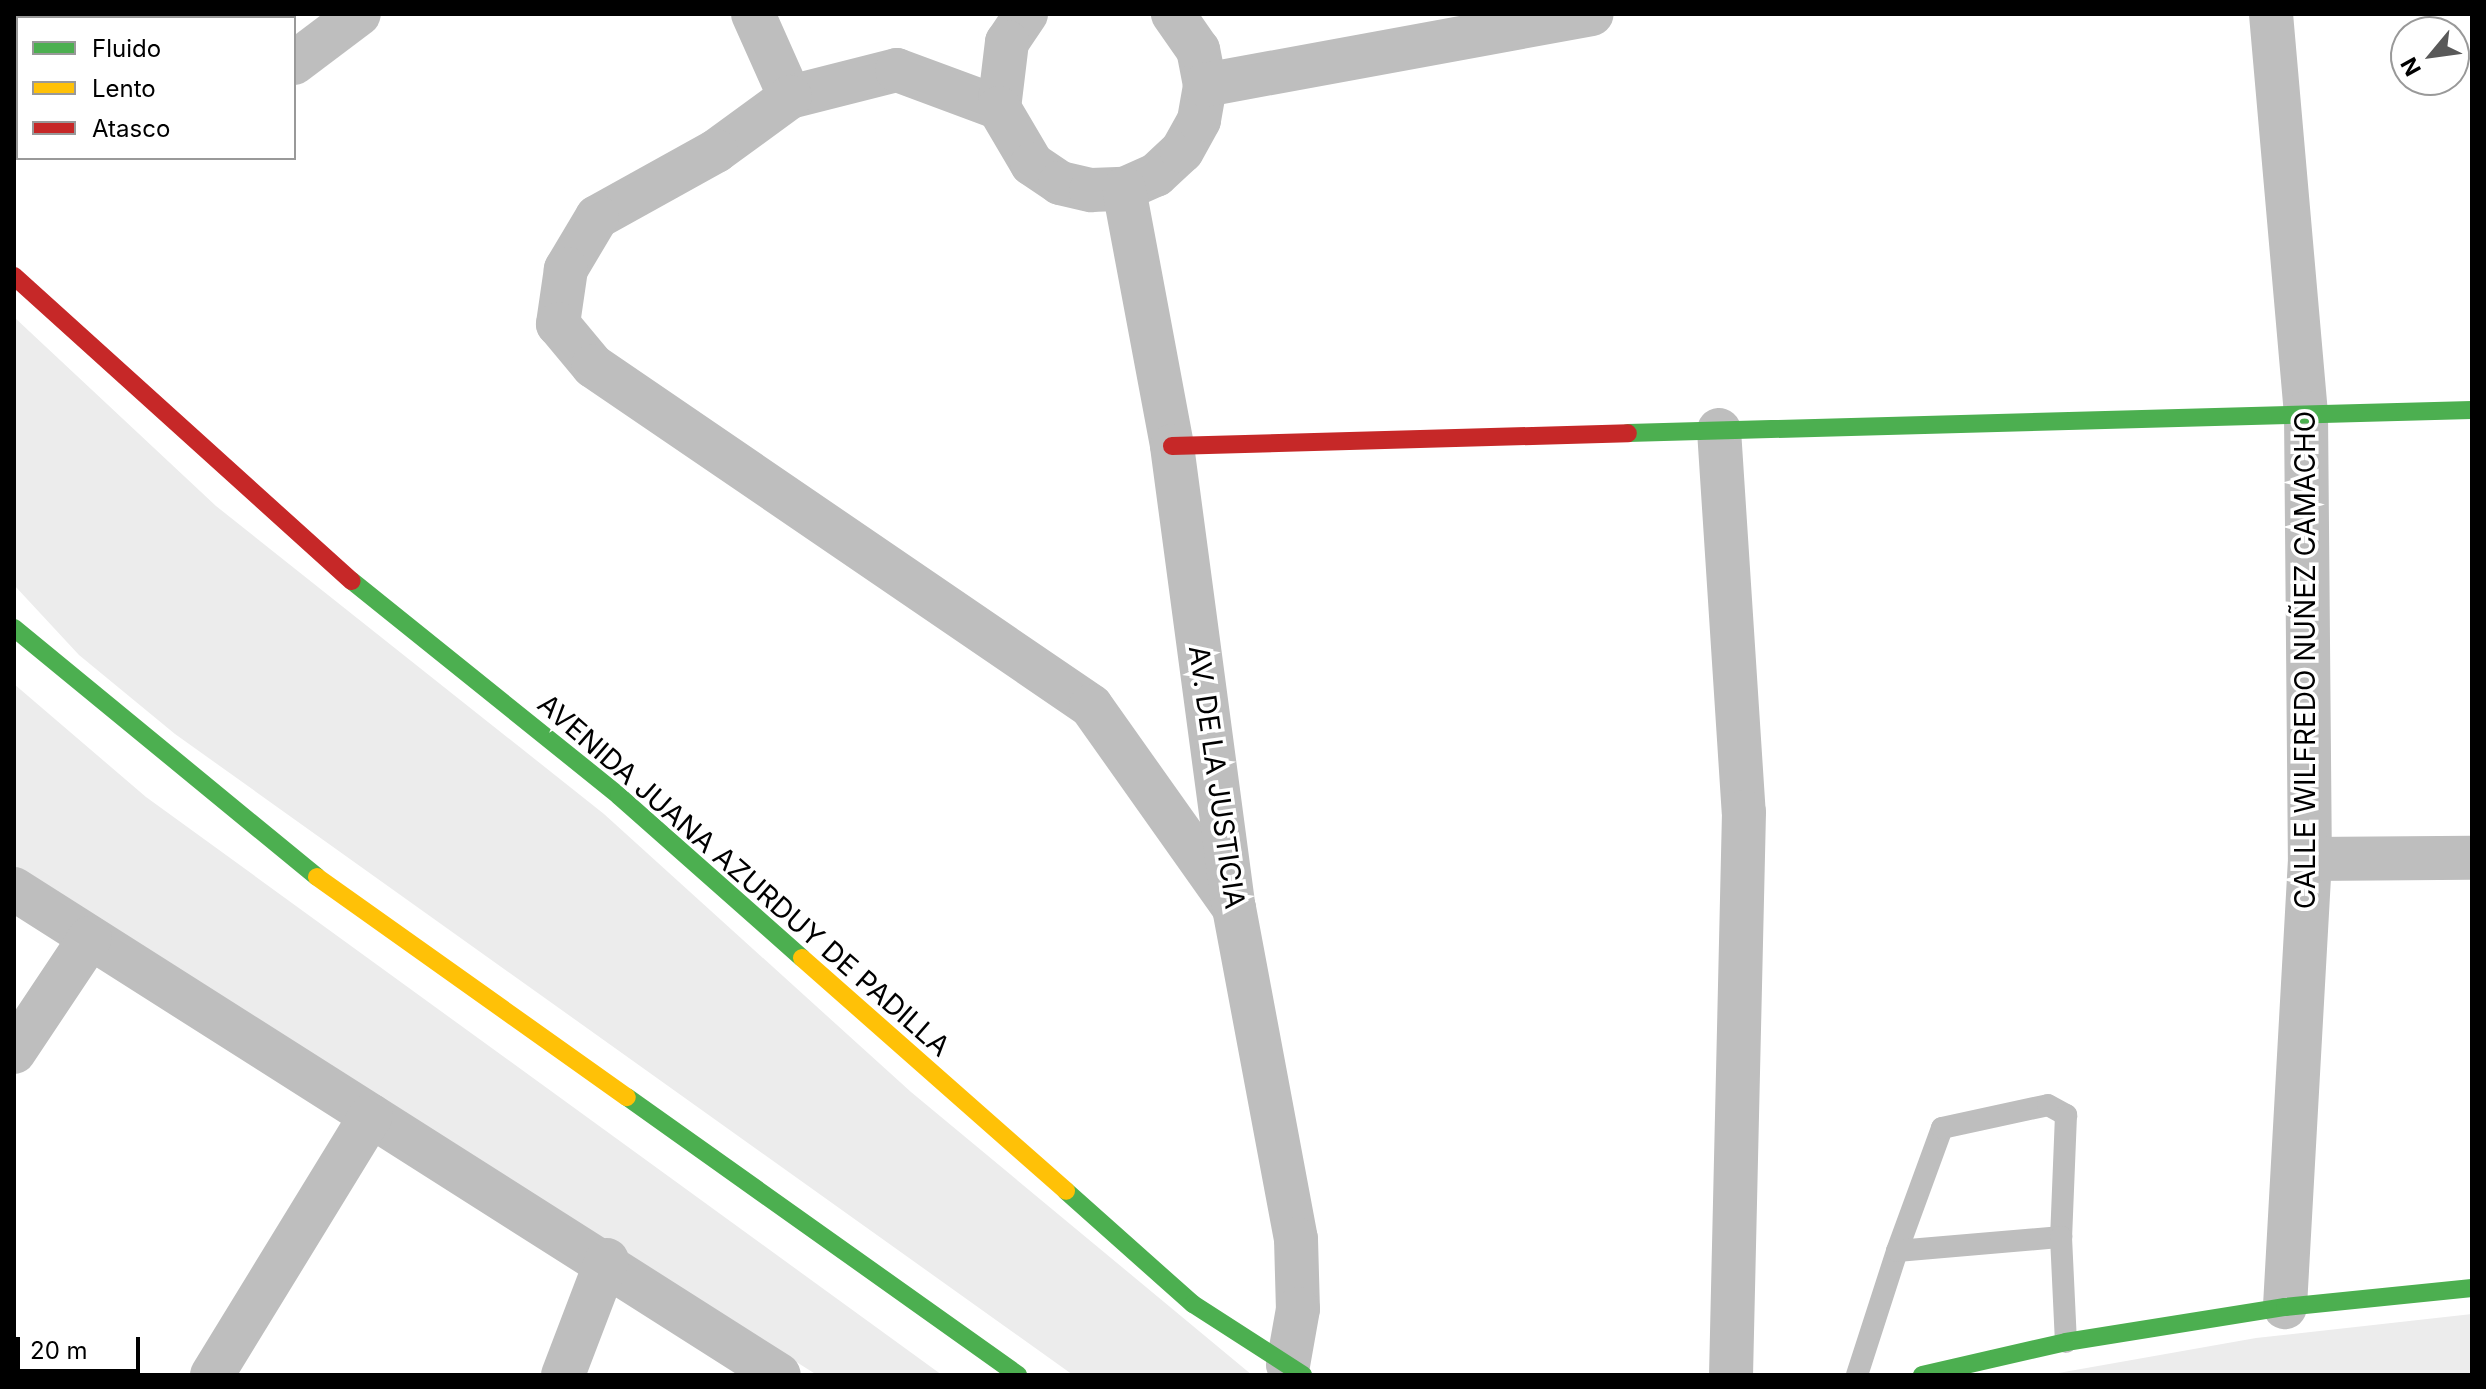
<!DOCTYPE html>
<html>
<head>
<meta charset="utf-8">
<style>
  body { margin:0 }
  #map { position:relative; width:2486px; height:1389px; overflow:hidden; background:#fff; font-family:Inter,sans-serif }
  div>[style] { position:absolute }
  [style*='--x'] { left:calc(var(--x)*1px); top:calc(var(--y)*1px); width:calc(var(--w)*1px); rotate:calc(var(--a)*1deg) }
  .green>* { inset:0; background:#ececec }
  .lane>* { height:22px; margin:-11px; padding:0 11px; transform-origin:11px; border-radius:11px; background:#bebebe }
  .street>* { height:44px; margin:-22px; padding:0 22px; transform-origin:22px; border-radius:22px; background:#bebebe }
  .fast>* { height:18px; margin:-9px; padding:0 9px; transform-origin:9px; border-radius:9px; background:#4caf50 }
  .slow>* { height:18px; margin:-9px; padding:0 9px; transform-origin:9px; border-radius:9px; background:#ffc107 }
  .jam>* { height:18px; margin:-9px; padding:0 9px; transform-origin:9px; border-radius:9px; background:#c62828 }
  span { translate:-50% -50%; white-space:nowrap; text-align:center; line-height:1.15; -webkit-text-stroke:7px #fff; paint-order:stroke }
  .street-label { font-size:28px; color:#000 }
  .frame { position:absolute; inset:0; border:16px solid #000; pointer-events:none }
  .legend { position:absolute; left:16px; top:16px; width:280px; height:144px; box-sizing:border-box; background:#fff; border:2px solid #999; margin:0; padding:10px 14px; list-style:none; font-size:24px; color:#000 }
  .legend li { display:flex; align-items:center; gap:16px; height:40px }
  .legend b { width:40px; border:2px solid #999 }
  .north { position:absolute; left:2390px; top:16px; width:80px; height:80px; box-sizing:border-box; background:#fff; border:2px solid #999; border-radius:50%; rotate:241deg; font-size:22px; font-weight:700; line-height:32px; text-align:center; color:#000 }
  .north::after { content:''; display:block; margin:auto; width:28px; height:36px; background:#595959; clip-path:polygon(50% 0,100% 100%,50% 72%,0 100%) }
  .scale { position:absolute; left:16px; top:1337px; width:124px; height:36px; box-sizing:border-box; border:4px solid #000; border-top:0; padding-left:10px; font-size:24px; line-height:28px; white-space:nowrap; color:#000; -webkit-text-stroke:6px #fff; paint-order:stroke }
</style>
</head>
<body>
<div id="map">
  <div class="green">
    <div style="clip-path:polygon(14px 317px,216px 506px,604px 814px,911px 1092px,1252px 1375px,1073px 1375px,175px 734px,79px 655px,14px 585px)"></div>
    <div style="clip-path:polygon(14px 684px,146px 797px,942px 1375px,817px 1375px,14px 868px)"></div>
    <div style="clip-path:polygon(2472px 1314px,2472px 1375px,2047px 1375px,2256px 1338px)"></div>
  </div>
  <div class="lane">
    <div style="--x:1897;--y:1251;--w:131;--a:-69.9"></div>
    <div style="--x:1942;--y:1128;--w:108;--a:-12.2"></div>
    <div style="--x:2048;--y:1105;--w:21;--a:29"></div>
    <div style="--x:2066;--y:1115;--w:122;--a:92.3"></div>
    <div style="--x:1857;--y:1375;--w:130;--a:-72.1"></div>
    <div style="--x:1897;--y:1251;--w:165;--a:-4.9"></div>
    <div style="--x:2061;--y:1237;--w:105;--a:87.3"></div>
  </div>
  <div class="street">
    <div style="--x:90;--y:14;--w:4;--a:63"></div>
    <div style="--x:753;--y:14;--w:91;--a:66"></div>
    <div style="--x:790;--y:97;--w:110;--a:-14.2"></div>
    <div style="--x:897;--y:70;--w:109;--a:20.4"></div>
    <div style="--x:1026;--y:14;--w:34;--a:124"></div>
    <div style="--x:1007;--y:42;--w:66;--a:96.9"></div>
    <div style="--x:999;--y:108;--w:65;--a:59.5"></div>
    <div style="--x:1032;--y:164;--w:34;--a:34"></div>
    <div style="--x:1060;--y:183;--w:32;--a:13"></div>
    <div style="--x:1091;--y:190;--w:33;--a:-2"></div>
    <div style="--x:1124;--y:189;--w:35;--a:-24"></div>
    <div style="--x:1156;--y:175;--w:35;--a:-43"></div>
    <div style="--x:1182;--y:151;--w:35;--a:-61"></div>
    <div style="--x:1199;--y:120;--w:36;--a:-80"></div>
    <div style="--x:1205;--y:85;--w:36;--a:-101"></div>
    <div style="--x:1198;--y:50;--w:44;--a:-124.8"></div>
    <div style="--x:2271;--y:14;--w:401;--a:85"></div>
    <div style="--x:2306;--y:413;--w:446;--a:89.5"></div>
    <div style="--x:2310;--y:859;--w:449;--a:93.2"></div>
    <div style="--x:294;--y:63;--w:81;--a:-37"></div>
    <div style="--x:1205;--y:85;--w:393;--a:-10.4"></div>
    <div style="--x:790;--y:97;--w:92;--a:143.9"></div>
    <div style="--x:716;--y:151;--w:136;--a:151"></div>
    <div style="--x:597;--y:217;--w:61;--a:120.8"></div>
    <div style="--x:566;--y:269;--w:56;--a:98.3"></div>
    <div style="--x:558;--y:324;--w:55;--a:50.2"></div>
    <div style="--x:593;--y:366;--w:603;--a:34.32"></div>
    <div style="--x:1091;--y:706;--w:247;--a:54.7"></div>
    <div style="--x:1124;--y:189;--w:261;--a:79.4"></div>
    <div style="--x:1172;--y:446;--w:466;--a:82.4"></div>
    <div style="--x:1234;--y:908;--w:337;--a:79.4"></div>
    <div style="--x:1296;--y:1239;--w:70;--a:88.4"></div>
    <div style="--x:1298;--y:1309;--w:57;--a:100.1"></div>
    <div style="--x:1719;--y:430;--w:383;--a:86.3"></div>
    <div style="--x:1744;--y:812;--w:563;--a:91.32"></div>
    <div style="--x:2310;--y:859;--w:162;--a:-0.4"></div>
    <div style="--x:14;--y:889;--w:906;--a:32.43"></div>
    <div style="--x:14;--y:1052;--w:137;--a:-56.3"></div>
    <div style="--x:212;--y:1375;--w:304;--a:-58.5"></div>
    <div style="--x:563;--y:1375;--w:123;--a:-69.1"></div>
  </div>
  <div class="fast">
    <div style="--x:1628;--y:433;--w:844;--a:-1.56"></div>
    <div style="--x:352;--y:581;--w:343;--a:38.8"></div>
    <div style="--x:619;--y:796;--w:244;--a:41.5"></div>
    <div style="--x:14;--y:628;--w:392;--a:39.4"></div>
    <div style="--x:627;--y:1097;--w:480;--a:35.4"></div>
    <div style="--x:1066;--y:1191;--w:170;--a:41.7"></div>
    <div style="--x:1193;--y:1304;--w:131;--a:32.8"></div>
    <div style="--x:1922;--y:1375;--w:148;--a:-12.9"></div>
    <div style="--x:2066;--y:1342;--w:222;--a:-9.1"></div>
    <div style="--x:2285;--y:1307;--w:188;--a:-5.8"></div>
  </div>
  <div class="slow">
    <div style="--x:317;--y:877;--w:380;--a:35.4"></div>
    <div style="--x:802;--y:958;--w:352;--a:41.4"></div>
  </div>
  <div class="jam">
    <div style="--x:14;--y:276;--w:455;--a:42.1"></div>
    <div style="--x:1172;--y:446;--w:456;--a:-1.6"></div>
  </div>
  <div class="street-label">
    <span style="left:2305px;top:660px;rotate:-90deg">CALLE WILFREDO NUÑEZ CAMACHO</span>
    <span style="left:1217px;top:777px;rotate:82deg">AV. DE LA JUSTICIA</span>
    <span style="left:744px;top:875px;rotate:41deg">AVENIDA JUANA AZURDUY DE PADILLA</span>
  </div>
  <div class="frame"></div>
  <ul class="legend">
  <li><b style="height:10px;background:#4caf50"></b>Fluido</li>
  <li><b style="height:10px;background:#ffc107"></b>Lento</li>
  <li><b style="height:10px;background:#c62828"></b>Atasco</li>
  </ul>
  <div class="north">N</div>
  <div class="scale">20 m</div>
</div>
</body>
</html>
